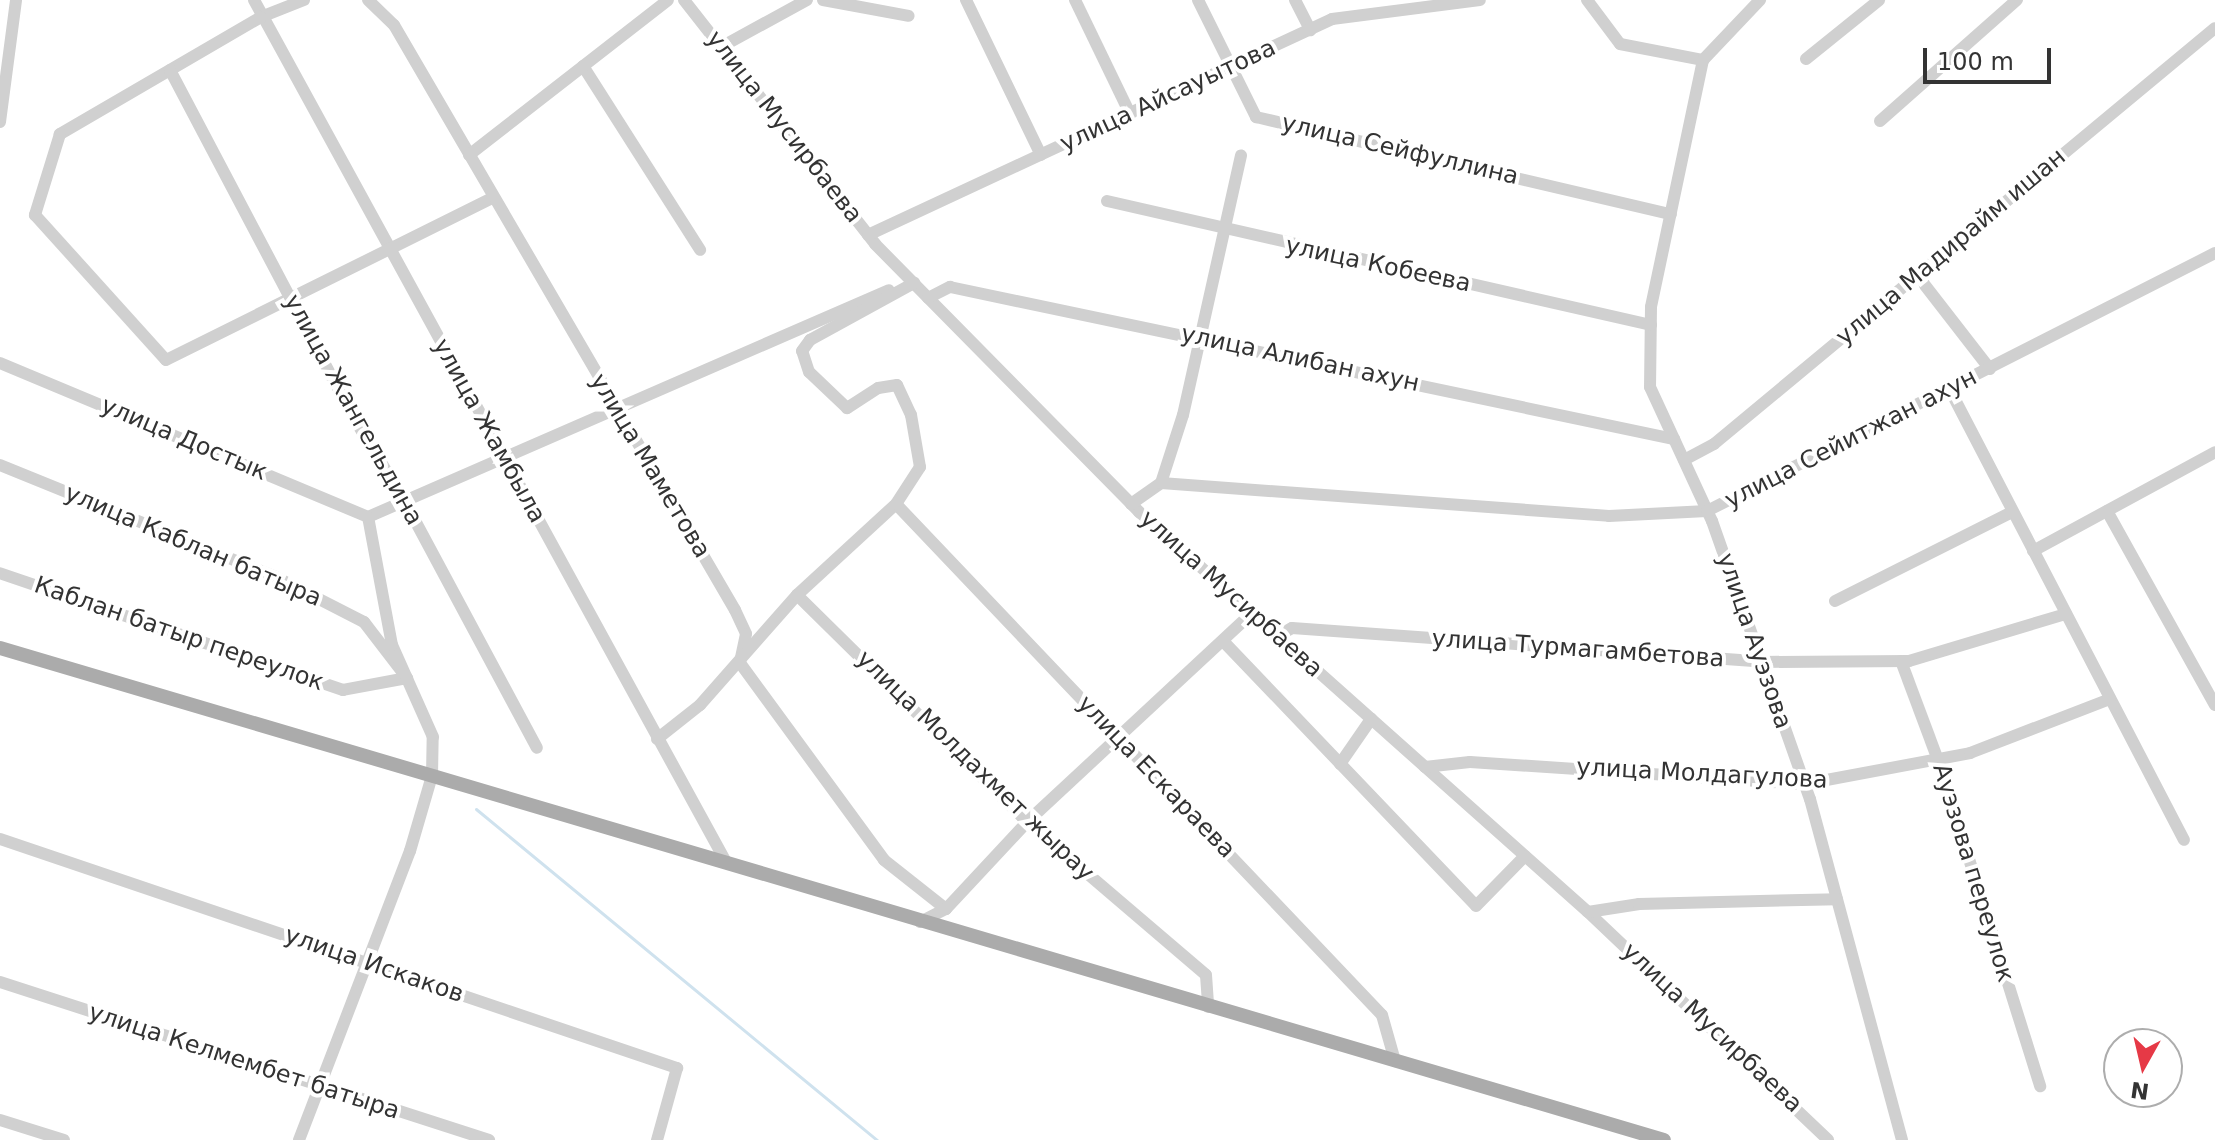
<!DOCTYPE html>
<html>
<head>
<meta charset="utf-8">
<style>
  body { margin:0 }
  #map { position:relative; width:2215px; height:1140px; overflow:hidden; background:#fff; font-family:"DejaVu Sans",sans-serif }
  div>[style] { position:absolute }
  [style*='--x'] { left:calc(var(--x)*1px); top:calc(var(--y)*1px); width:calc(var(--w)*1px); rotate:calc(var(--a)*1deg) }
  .stream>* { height:3px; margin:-1.5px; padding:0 1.5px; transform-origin:1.5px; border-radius:1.5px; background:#cfe2ee }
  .minor>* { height:12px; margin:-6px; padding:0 6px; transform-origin:6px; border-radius:6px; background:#d0d0d0 }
  .major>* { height:14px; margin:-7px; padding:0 7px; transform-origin:7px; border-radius:7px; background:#ababab }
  span { translate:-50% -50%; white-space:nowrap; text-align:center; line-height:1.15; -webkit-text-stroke:8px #fff; paint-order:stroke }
  .street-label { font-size:24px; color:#333 }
  .north { position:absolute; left:2103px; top:1028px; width:80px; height:80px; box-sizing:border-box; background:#fff; border:2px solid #adadad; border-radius:50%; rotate:188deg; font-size:22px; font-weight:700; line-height:32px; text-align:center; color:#333 }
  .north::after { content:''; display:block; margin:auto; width:28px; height:36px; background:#e63946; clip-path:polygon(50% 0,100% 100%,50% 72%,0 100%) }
  .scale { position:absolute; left:1923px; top:48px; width:128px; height:36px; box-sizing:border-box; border:4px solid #333; border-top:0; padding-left:10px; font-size:24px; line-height:28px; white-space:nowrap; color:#333; -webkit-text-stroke:6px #fff; paint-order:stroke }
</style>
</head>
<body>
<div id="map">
  <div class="stream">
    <div style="--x:476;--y:809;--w:520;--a:39.54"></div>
  </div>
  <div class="minor">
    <div style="--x:254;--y:0;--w:983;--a:61.3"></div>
    <div style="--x:304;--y:0;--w:46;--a:158.4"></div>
    <div style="--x:261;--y:17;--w:233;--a:149.8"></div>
    <div style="--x:60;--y:134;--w:85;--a:107.2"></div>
    <div style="--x:35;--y:215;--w:195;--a:47.9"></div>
    <div style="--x:166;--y:360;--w:365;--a:-26.4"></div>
    <div style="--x:368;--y:0;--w:36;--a:44"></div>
    <div style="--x:394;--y:25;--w:677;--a:59.76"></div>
    <div style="--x:735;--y:610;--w:26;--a:65"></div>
    <div style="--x:746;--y:634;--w:30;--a:102"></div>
    <div style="--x:740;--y:663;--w:244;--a:53.8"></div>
    <div style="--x:884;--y:860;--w:79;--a:38.3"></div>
    <div style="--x:684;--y:0;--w:310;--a:51.9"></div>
    <div style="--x:875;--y:244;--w:376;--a:45.4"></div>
    <div style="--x:1139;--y:512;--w:601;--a:41.7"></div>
    <div style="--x:1588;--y:912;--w:331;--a:43.5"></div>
    <div style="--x:823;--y:0;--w:87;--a:10.5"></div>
    <div style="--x:966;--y:0;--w:172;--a:64.2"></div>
    <div style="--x:1075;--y:0;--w:127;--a:64.2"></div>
    <div style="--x:1198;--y:0;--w:131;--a:63.6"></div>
    <div style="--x:1256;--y:117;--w:426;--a:13.2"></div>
    <div style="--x:1295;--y:0;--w:34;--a:63"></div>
    <div style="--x:1587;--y:0;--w:55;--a:53.1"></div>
    <div style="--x:1620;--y:44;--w:85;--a:10.9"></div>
    <div style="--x:721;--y:47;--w:98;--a:-28.7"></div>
    <div style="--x:1806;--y:59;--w:94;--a:-38.9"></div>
    <div style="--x:1703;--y:60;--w:252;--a:101.9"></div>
    <div style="--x:1651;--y:307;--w:80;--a:90.7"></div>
    <div style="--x:1650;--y:387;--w:148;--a:65.2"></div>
    <div style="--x:1712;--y:521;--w:295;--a:70.6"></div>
    <div style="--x:1810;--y:799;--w:353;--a:74.9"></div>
    <div style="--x:1703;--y:60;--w:83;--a:-46.5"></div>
    <div style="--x:583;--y:66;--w:218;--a:57.5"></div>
    <div style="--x:170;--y:70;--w:384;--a:62.2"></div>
    <div style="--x:349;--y:410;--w:105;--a:58.6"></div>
    <div style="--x:404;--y:500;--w:281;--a:61.8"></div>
    <div style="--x:1880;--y:121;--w:183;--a:-41.5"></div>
    <div style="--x:0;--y:122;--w:123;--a:-82.5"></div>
    <div style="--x:469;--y:155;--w:252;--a:-37.9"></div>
    <div style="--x:1107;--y:201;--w:558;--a:12.84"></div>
    <div style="--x:868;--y:235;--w:512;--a:-24.96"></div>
    <div style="--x:1332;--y:19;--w:149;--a:-7.3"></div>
    <div style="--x:1917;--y:275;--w:119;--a:52.2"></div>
    <div style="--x:928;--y:298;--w:25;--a:-27"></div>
    <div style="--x:950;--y:287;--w:740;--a:11.86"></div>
    <div style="--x:0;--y:363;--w:399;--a:22.7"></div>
    <div style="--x:1950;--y:390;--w:507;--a:62.53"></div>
    <div style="--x:1684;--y:460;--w:34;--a:-28"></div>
    <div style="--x:1714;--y:444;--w:651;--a:-39.7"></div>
    <div style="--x:0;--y:465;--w:298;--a:22.1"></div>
    <div style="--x:276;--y:577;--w:99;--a:27.1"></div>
    <div style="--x:364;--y:622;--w:71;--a:52.5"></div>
    <div style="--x:407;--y:678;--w:65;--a:169.4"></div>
    <div style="--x:343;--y:690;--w:362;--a:-161.2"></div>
    <div style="--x:1161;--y:483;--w:71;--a:-72.1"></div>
    <div style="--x:1183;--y:415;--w:266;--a:-77.4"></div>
    <div style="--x:896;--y:504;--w:705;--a:46.44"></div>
    <div style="--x:1382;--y:1015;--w:48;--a:74.2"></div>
    <div style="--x:1131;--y:504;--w:37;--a:-35"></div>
    <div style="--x:1161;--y:483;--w:449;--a:4.2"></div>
    <div style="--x:1609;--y:516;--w:98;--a:-2.9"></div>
    <div style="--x:1707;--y:511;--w:570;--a:-26.92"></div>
    <div style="--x:2107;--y:511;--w:222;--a:60.9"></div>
    <div style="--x:368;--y:517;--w:568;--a:-23.54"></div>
    <div style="--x:2033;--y:551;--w:207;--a:-28.5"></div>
    <div style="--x:797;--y:595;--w:323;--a:44.6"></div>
    <div style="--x:1027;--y:822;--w:235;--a:40.5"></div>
    <div style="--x:1206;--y:975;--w:32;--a:86"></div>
    <div style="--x:1835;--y:601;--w:198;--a:-26.7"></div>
    <div style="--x:1278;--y:636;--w:16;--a:-30"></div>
    <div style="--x:1292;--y:628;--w:470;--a:4.1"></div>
    <div style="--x:1761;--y:662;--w:148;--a:-0.4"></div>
    <div style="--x:1909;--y:661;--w:164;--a:-16.7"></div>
    <div style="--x:1223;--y:641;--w:366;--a:46.3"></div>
    <div style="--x:1476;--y:906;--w:70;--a:-45.6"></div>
    <div style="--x:1901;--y:661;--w:106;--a:69.5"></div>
    <div style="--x:1938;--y:760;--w:342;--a:72.6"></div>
    <div style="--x:657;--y:739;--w:55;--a:-38.3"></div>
    <div style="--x:700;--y:705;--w:147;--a:-48.6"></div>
    <div style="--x:797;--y:595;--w:134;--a:-42.6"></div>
    <div style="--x:896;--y:504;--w:44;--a:-57"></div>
    <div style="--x:920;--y:467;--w:53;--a:-99.8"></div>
    <div style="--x:911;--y:415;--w:33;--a:-115"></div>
    <div style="--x:897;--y:385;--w:19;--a:171"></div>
    <div style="--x:878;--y:388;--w:37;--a:147"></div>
    <div style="--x:847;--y:408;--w:52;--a:-136.5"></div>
    <div style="--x:809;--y:372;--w:22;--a:-108"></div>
    <div style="--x:802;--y:351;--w:14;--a:-54"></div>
    <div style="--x:810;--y:340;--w:119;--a:-28.7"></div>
    <div style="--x:1340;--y:764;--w:55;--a:-55.4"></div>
    <div style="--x:1425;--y:767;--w:45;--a:-6.3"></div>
    <div style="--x:1470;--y:762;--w:336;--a:3.8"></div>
    <div style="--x:1805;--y:784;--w:168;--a:-10.6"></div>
    <div style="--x:1970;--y:753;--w:150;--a:-21.1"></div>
    <div style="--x:0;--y:839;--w:715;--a:18.69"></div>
    <div style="--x:677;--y:1068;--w:75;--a:105.5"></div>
    <div style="--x:1588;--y:912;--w:52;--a:-8.9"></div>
    <div style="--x:1639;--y:904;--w:198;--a:-1.4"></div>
    <div style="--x:920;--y:922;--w:29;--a:-27"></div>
    <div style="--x:946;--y:909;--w:119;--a:-47"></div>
    <div style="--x:1027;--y:822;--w:307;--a:-42.9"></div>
    <div style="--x:0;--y:982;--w:514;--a:17.91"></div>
    <div style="--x:0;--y:1120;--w:67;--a:17.4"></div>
    <div style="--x:299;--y:1140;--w:310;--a:-69"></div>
    <div style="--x:410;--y:851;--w:78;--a:-73.7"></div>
    <div style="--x:432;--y:776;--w:39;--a:-89"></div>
    <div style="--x:433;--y:737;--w:101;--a:-114"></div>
    <div style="--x:392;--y:645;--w:130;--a:-100.6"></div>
  </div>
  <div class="major">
    <div style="--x:0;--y:648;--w:1735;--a:16.47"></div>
  </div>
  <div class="street-label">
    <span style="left:1168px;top:96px;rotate:-25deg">улица Айсауытова</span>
    <span style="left:784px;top:127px;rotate:52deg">улица Мусирбаева</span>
    <span style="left:1400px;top:150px;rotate:13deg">улица Сейфуллина</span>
    <span style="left:1951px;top:247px;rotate:-40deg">улица Мадирайм ишан</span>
    <span style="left:1378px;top:265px;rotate:12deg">улица Кобеева</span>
    <span style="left:1300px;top:359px;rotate:12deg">улица Алибан ахун</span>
    <span style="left:353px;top:410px;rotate:61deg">улица Жангельдина</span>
    <span style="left:489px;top:431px;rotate:61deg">улица Жамбыла</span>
    <span style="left:184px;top:439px;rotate:23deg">улица Достык</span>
    <span style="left:1851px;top:439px;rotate:-27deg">улица Сейитжан ахун</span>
    <span style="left:650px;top:466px;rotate:59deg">улица Маметова</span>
    <span style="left:193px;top:546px;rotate:23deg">улица Каблан батыра</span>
    <span style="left:1231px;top:594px;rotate:42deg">улица Мусирбаева</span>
    <span style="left:179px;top:634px;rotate:19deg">Каблан батыр переулок</span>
    <span style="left:1754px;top:641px;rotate:71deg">улица Ауэзова</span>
    <span style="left:1578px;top:649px;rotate:4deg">улица Турмагамбетова</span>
    <span style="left:975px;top:766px;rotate:44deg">улица Молдахмет жырау</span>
    <span style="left:1702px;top:774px;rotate:3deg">улица Молдагулова</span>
    <span style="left:1156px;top:777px;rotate:46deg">улица Ескараева</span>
    <span style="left:1973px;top:873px;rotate:73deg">Ауэзова переулок</span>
    <span style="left:374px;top:965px;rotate:19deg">улица Искаков</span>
    <span style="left:1712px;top:1028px;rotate:43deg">улица Мусирбаева</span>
    <span style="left:244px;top:1062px;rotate:18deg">улица Келмембет батыра</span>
  </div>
  <div class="north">N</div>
  <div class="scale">100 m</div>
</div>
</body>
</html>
